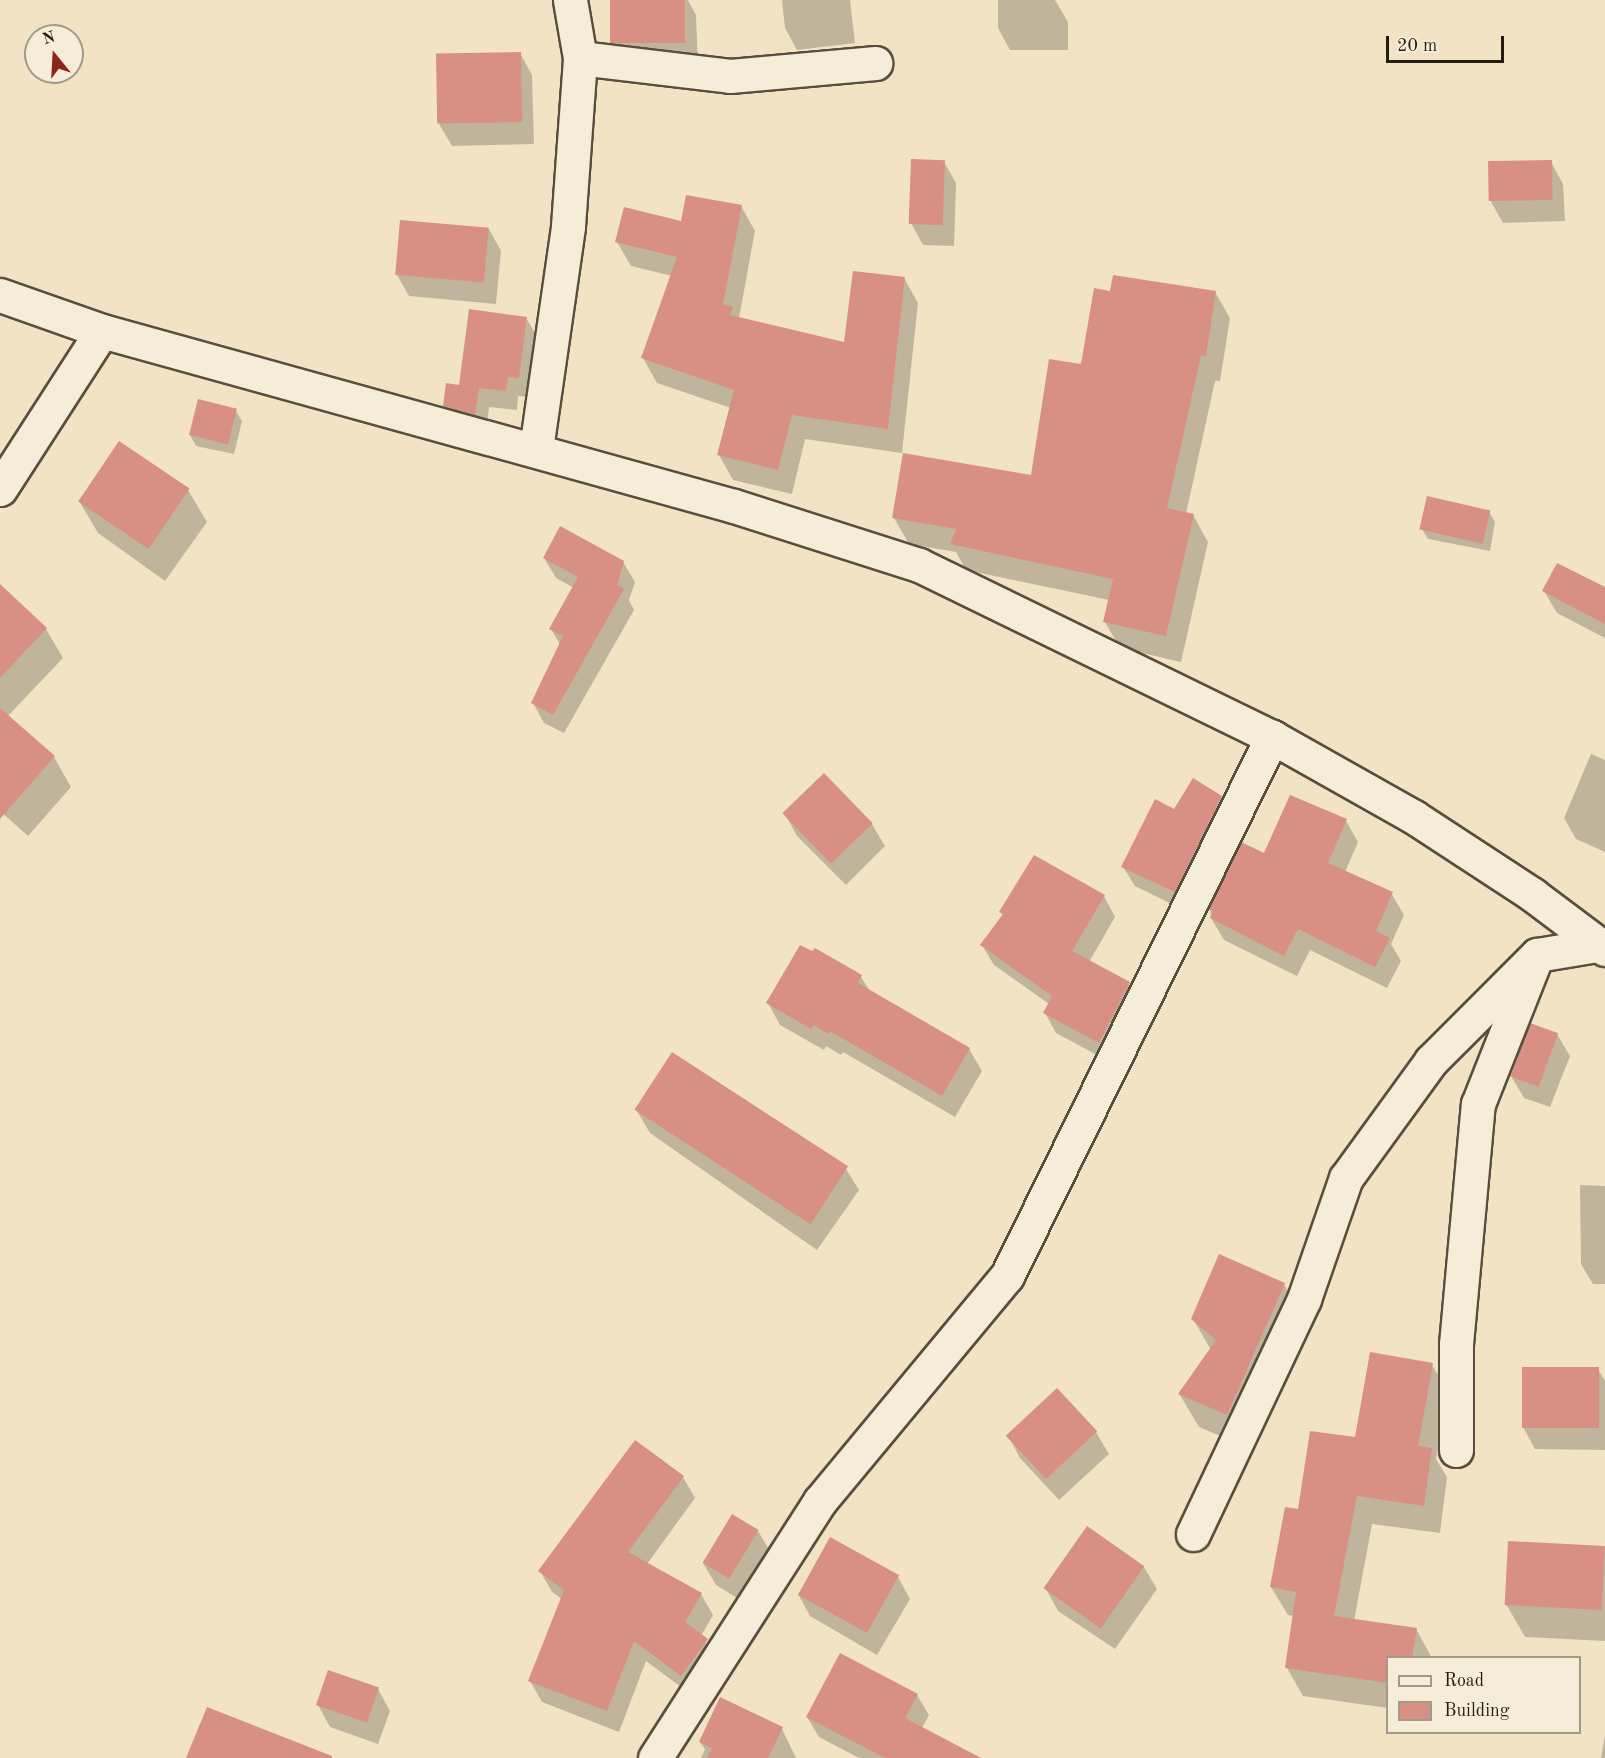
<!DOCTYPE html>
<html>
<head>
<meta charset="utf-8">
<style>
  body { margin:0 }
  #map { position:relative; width:1605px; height:1758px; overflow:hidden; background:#f1e3c4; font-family:"Old Standard TT",serif }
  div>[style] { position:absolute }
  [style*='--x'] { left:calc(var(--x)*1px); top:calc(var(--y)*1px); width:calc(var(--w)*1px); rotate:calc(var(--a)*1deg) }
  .shadow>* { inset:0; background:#0003 }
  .building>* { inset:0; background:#d88f84; transform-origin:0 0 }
  .roads { filter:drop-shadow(2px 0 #574e3e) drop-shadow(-2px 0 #574e3e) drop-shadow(0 2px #574e3e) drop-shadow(0 -2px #574e3e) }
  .minor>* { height:33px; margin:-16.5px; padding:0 16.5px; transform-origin:16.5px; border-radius:16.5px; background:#f6edd9 }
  span { translate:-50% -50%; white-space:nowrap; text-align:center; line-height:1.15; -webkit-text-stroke:4.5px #f6edd9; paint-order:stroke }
  .legend { position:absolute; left:1386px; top:1656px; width:195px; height:78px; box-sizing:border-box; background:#f6edd9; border:2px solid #a29989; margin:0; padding:8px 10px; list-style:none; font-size:18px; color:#241c12 }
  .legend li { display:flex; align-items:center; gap:12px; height:30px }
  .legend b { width:30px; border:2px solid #a29989 }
  .north { position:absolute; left:24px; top:24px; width:60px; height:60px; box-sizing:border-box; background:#f6edd9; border:2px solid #a29989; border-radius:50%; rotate:342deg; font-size:16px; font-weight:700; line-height:24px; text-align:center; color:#241c12 }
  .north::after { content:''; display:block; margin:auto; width:21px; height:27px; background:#8f2418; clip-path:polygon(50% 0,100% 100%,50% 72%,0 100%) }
  .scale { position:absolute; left:1386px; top:36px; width:118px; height:27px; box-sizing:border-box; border:3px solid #241c12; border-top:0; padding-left:8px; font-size:18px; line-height:21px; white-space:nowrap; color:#241c12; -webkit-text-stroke:4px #f6edd9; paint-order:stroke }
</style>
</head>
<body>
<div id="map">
  <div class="shadow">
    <div style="clip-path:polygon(612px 0,688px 0,696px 15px,698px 65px,626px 64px,613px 42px)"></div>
    <div style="clip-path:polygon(782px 0,850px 0,855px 43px,797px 50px,785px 28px)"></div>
    <div style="clip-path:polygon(998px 0,1055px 0,1068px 22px,1068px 50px,1010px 50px,998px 28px)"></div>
    <div style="clip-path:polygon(520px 53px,532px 75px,534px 144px,452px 146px,439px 124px)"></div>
    <div style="clip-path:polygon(944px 162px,956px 183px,954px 246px,923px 245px,911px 223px)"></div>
    <div style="clip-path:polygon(1551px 162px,1563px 184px,1565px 221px,1503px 223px,1491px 202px)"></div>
    <div style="clip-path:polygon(741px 206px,755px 231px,739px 318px,845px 344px,904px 278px,918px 303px,902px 453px,805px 439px,792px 494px,733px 480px,719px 455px,731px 408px,657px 383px,643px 358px,672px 276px,631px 266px,617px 242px)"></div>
    <div style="clip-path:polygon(489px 229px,501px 251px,496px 304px,409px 296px,397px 275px)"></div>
    <div style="clip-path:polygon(1215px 292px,1230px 318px,1220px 381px,1215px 381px,1186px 514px,1193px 515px,1208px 542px,1181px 662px,1120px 648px,1105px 622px,1109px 600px,966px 570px,956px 552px,909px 544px,894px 518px,1032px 477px,1111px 293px)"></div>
    <div style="clip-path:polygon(526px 318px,538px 338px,530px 397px,518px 396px,517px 410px,489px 407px,486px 433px,456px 425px,445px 406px)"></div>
    <div style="clip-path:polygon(236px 411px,242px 421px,234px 454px,196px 446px,190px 435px)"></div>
    <div style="clip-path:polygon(188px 490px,207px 522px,165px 581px,98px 533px,79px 501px)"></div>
    <div style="clip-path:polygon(1489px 512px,1495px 522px,1490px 551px,1428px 539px,1422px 529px)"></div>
    <div style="clip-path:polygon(544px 558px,623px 562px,635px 582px,629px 600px,634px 610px,564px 733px,544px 723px,533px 703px,561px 646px,551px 629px,574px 588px,556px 578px)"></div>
    <div style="clip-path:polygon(0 586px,46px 629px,63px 658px,7px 717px,54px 757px,71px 787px,28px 836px,0 811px)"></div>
    <div style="clip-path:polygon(1605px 589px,1605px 638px,1557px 613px,1544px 591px)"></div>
    <div style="clip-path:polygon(1591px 754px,1605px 760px,1605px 852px,1576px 839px,1564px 818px)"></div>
    <div style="clip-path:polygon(824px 776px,872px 824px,885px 846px,846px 885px,797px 836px,785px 814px)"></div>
    <div style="clip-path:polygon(1221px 797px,1233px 817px,1186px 911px,1135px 886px,1123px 867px,1175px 811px)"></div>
    <div style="clip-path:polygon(1346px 821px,1358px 842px,1345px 872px,1391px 893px,1404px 915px,1391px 944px,1401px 961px,1387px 988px,1310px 950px,1297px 976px,1224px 940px,1211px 918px,1210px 909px,1265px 855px)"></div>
    <div style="clip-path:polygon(1104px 896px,1115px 917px,1089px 962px,1129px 984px,1141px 1004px,1110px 1062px,1056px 1033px,1045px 1013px,1049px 1004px,994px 965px,982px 945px,1003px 916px,1001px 912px)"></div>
    <div style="clip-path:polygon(815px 950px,861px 977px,870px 991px,969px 1049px,982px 1071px,955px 1117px,843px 1052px,841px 1055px,826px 1046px,824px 1050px,780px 1025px,768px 1003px)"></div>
    <div style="clip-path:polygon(1557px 1034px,1570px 1056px,1550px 1107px,1524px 1098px,1511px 1076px)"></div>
    <div style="clip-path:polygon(637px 1111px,846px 1169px,859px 1190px,817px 1250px,650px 1133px)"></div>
    <div style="clip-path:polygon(1580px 1185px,1605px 1186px,1605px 1284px,1593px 1284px,1581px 1264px)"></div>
    <div style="clip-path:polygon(1284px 1284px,1302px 1316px,1246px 1447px,1199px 1427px,1180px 1395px,1211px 1350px,1193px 1319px)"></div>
    <div style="clip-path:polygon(1432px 1365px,1449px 1393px,1436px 1459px,1447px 1477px,1440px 1533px,1372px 1524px,1354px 1621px,1416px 1629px,1432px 1658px,1388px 1658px,1388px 1708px,1303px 1696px,1287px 1668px,1294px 1616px,1288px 1615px,1271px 1587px,1299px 1511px,1356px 1439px)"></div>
    <div style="clip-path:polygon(1598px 1369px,1605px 1381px,1605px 1450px,1535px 1449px,1523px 1427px)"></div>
    <div style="clip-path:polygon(1057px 1390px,1096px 1432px,1109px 1454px,1059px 1500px,1020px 1458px,1008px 1436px)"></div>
    <div style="clip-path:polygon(635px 1442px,683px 1477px,695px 1498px,647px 1564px,701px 1594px,713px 1615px,701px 1636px,719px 1662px,693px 1696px,646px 1661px,619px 1732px,542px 1702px,530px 1681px,562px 1599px,552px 1592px,540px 1571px)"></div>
    <div style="clip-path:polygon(758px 1531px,771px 1553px,742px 1601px,716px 1585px,703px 1563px)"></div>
    <div style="clip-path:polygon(1605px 1547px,1605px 1641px,1525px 1637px,1506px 1604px)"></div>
    <div style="clip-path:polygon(1144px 1567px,1157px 1589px,1115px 1649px,1058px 1611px,1046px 1589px)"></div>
    <div style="clip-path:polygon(898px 1577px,910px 1599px,877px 1655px,810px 1616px,798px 1594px)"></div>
    <div style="clip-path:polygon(378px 1689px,390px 1711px,378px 1744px,330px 1727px,318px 1705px)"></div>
    <div style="clip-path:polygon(917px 1695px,929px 1715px,922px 1728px,954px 1758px,859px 1758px,819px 1737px,807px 1717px)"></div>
    <div style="clip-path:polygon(782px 1729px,796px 1758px,701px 1758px,705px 1749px,700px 1742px)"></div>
    <div style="clip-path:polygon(1605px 1735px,1605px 1758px,1601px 1758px)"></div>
  </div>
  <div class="building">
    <div style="left:610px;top:0;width:75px;height:43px"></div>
    <div style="left:521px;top:52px;width:70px;height:85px;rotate:89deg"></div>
    <div style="left:911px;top:159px;width:34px;height:65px;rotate:2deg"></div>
    <div style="left:1552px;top:160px;width:40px;height:64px;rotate:89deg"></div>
    <div style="clip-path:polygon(686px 195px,742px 205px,723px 304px,733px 307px,730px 315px,844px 342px,853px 271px,905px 277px,888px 429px,792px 415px,778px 470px,717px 455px,734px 390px,641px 358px,677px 257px,615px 242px,624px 207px,681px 221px)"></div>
    <div style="left:400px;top:220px;width:89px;height:55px;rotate:5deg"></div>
    <div style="clip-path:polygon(1113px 275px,1216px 291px,1206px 356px,1201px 355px,1167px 508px,1194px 514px,1166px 636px,1103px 622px,1113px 579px,950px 544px,956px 529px,892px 518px,903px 453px,1031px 475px,1049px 359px,1081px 364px,1094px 288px,1110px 291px)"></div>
    <div style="clip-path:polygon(469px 309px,527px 317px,519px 378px,508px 377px,506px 391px,479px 388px,475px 415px,443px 406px,446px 383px,459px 385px)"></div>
    <div style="left:198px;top:399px;width:40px;height:37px;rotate:14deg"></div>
    <div style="left:119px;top:441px;width:85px;height:73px;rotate:34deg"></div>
    <div style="left:1427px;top:496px;width:65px;height:34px;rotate:13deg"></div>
    <div style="clip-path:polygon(560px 526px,624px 561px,617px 585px,624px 589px,553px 715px,531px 703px,563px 636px,549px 629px,578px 577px,543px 558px)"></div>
    <div style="clip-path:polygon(1557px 563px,1605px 587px,1605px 624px,1542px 591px)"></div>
    <div style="clip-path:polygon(0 584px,47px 628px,0 678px)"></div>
    <div style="clip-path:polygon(0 708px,55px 756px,0 819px)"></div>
    <div style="left:824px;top:773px;width:70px;height:58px;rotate:46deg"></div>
    <div style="clip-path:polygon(1193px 778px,1222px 796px,1175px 892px,1121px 867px,1155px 799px,1174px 809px)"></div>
    <div style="clip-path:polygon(1290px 795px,1347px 819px,1328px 863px,1393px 892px,1376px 931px,1390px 938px,1375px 967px,1298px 929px,1284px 956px,1210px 918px,1213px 911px,1208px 909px,1241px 842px,1264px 853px)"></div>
    <div style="clip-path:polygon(1034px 855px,1105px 895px,1072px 951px,1130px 982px,1099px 1043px,1043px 1013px,1052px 996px,980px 945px,1003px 914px,999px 912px)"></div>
    <div style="clip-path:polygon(800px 945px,812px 951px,815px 948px,862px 975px,858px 983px,970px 1048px,942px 1096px,830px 1031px,828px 1034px,814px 1025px,811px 1029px,766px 1003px)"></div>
    <div style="left:1530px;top:1023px;width:30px;height:57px;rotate:20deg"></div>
    <div style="left:672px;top:1052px;width:210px;height:69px;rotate:33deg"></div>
    <div style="clip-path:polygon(1219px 1254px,1285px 1283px,1227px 1415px,1178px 1394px,1216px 1340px,1191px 1319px)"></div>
    <div style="clip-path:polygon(1370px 1352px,1433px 1363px,1418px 1446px,1432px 1448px,1424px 1506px,1357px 1496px,1334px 1616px,1417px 1628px,1412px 1658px,1388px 1658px,1388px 1683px,1285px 1668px,1296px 1592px,1270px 1587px,1285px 1507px,1298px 1509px,1310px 1431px,1355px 1437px)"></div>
    <div style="left:1522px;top:1367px;width:77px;height:61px"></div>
    <div style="left:1057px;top:1388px;width:59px;height:70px;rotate:47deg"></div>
    <div style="clip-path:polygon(635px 1440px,684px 1476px,628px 1552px,702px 1593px,685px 1622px,708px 1639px,681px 1676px,634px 1641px,607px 1711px,528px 1681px,564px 1590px,538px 1571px)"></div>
    <div style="left:732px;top:1514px;width:31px;height:57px;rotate:31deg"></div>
    <div style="left:1087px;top:1526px;width:70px;height:76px;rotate:35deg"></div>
    <div style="left:830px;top:1537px;width:79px;height:66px;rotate:29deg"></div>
    <div style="left:1508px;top:1541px;width:97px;height:64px;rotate:3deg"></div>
    <div style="clip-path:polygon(840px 1653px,918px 1694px,905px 1718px,981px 1758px,885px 1758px,806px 1717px)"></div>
    <div style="left:328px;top:1670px;width:54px;height:37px;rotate:19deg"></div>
    <div style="clip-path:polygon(720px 1697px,783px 1727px,768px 1758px,707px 1758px,712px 1748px,699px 1742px)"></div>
    <div style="clip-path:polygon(207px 1707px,332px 1756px,332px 1758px,186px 1758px)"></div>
  </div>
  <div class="roads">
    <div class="minor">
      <div style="--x:580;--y:58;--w:151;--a:6.8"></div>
      <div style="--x:730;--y:76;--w:146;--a:-5.1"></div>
      <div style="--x:0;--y:295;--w:108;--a:19.4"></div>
      <div style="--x:102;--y:331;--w:656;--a:15.48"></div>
      <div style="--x:734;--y:506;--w:194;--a:17.7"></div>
      <div style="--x:919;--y:565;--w:393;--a:26"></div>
      <div style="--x:1272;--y:737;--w:163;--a:29.4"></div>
      <div style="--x:1414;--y:817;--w:142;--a:33.2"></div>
      <div style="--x:1533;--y:895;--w:90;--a:36.9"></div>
      <div style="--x:536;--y:449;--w:225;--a:-81.8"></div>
      <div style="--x:568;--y:226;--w:168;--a:-85.9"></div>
      <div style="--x:580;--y:58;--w:59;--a:-99.8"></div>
      <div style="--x:0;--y:489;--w:188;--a:-57.2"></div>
      <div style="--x:1456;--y:1450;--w:106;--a:-90"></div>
      <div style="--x:1456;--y:1344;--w:241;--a:-84.8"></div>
      <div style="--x:1478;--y:1104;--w:160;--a:-68.4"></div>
      <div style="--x:1537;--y:955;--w:61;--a:-9.5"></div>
      <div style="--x:1193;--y:1534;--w:260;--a:-64.7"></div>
      <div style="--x:1304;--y:1299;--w:128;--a:-70.9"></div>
      <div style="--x:1346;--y:1178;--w:145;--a:-54"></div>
      <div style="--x:1431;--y:1061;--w:150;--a:-45"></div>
      <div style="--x:655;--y:1758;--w:305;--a:-57.3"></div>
      <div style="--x:820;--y:1501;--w:293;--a:-50.3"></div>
      <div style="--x:1007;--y:1276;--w:601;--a:-63.82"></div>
    </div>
  </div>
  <ul class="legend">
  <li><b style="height:8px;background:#f6edd9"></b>Road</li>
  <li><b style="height:16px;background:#d88f84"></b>Building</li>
  </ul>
  <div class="north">N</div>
  <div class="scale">20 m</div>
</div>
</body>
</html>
